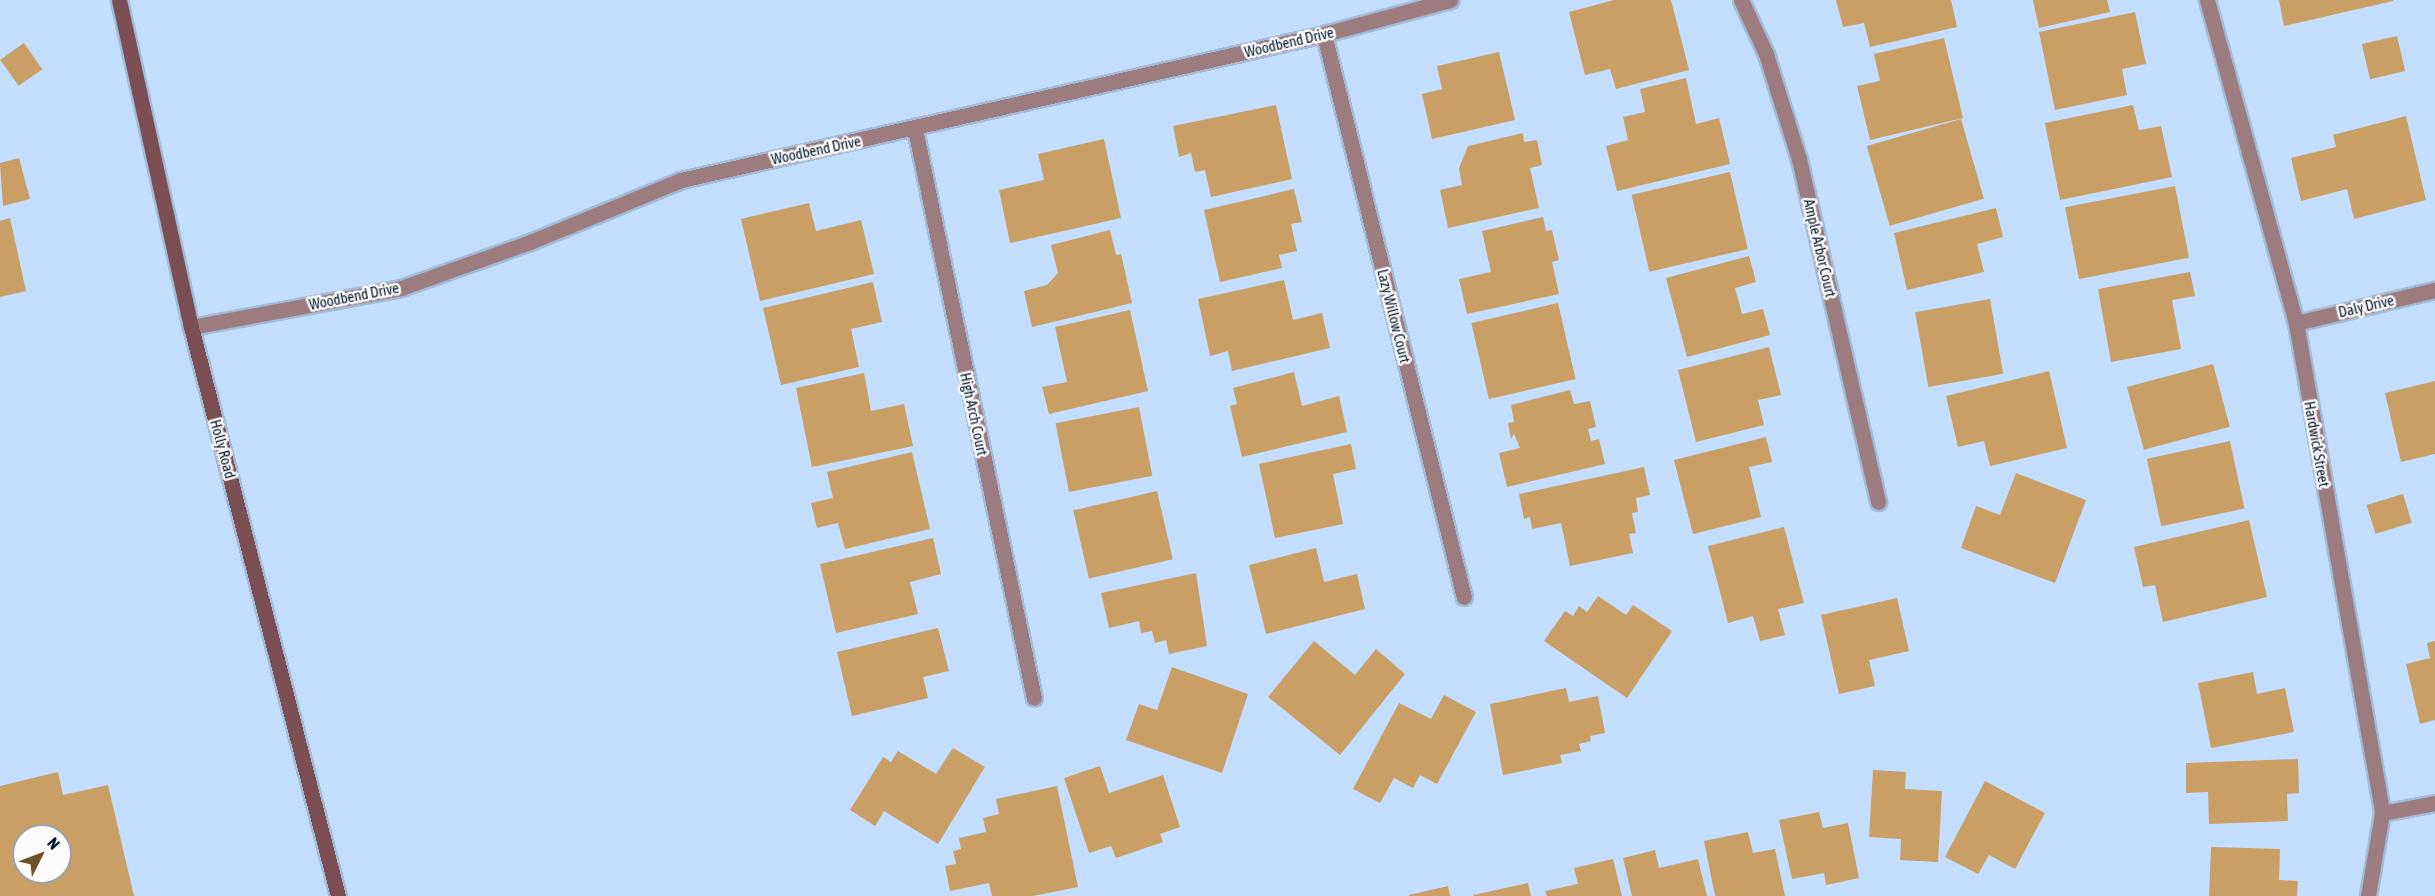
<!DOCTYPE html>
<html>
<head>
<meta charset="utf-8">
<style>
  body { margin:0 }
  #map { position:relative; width:2435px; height:896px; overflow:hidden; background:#c3defe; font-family:"Asap Condensed",sans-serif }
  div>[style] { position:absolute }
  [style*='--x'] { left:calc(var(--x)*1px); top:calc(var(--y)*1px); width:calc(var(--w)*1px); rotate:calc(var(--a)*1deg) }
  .building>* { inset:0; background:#ca9f66; transform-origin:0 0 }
  .roads { filter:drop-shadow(2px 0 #a2bbd8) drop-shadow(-2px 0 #a2bbd8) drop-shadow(0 2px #a2bbd8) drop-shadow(0 -2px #a2bbd8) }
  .minor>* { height:15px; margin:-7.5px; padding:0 7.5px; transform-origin:7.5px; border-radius:7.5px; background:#9c7c7e }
  .secondary>* { height:15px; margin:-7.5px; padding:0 7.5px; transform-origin:7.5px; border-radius:7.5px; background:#7b4e53 }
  span { translate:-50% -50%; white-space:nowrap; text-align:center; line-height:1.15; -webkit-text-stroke:5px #fcfcfc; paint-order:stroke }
  .street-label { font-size:15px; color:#09192d }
  .north { position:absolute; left:12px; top:824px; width:60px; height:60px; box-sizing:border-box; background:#fcfcfc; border:2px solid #9ba1a9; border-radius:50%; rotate:48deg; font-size:16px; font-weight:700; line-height:24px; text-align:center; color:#09192d }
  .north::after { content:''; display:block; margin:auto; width:21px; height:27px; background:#705126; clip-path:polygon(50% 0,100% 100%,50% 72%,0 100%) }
</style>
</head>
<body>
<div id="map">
  <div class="building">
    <div style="clip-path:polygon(1614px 0,1671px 0,1689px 70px,1616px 89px,1610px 69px,1585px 75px,1569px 12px)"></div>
    <div style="clip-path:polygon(1836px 0,1951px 0,1957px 27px,1870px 47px,1864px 23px,1843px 27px)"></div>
    <div style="clip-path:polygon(2033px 0,2107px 0,2110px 12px,2039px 28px)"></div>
    <div style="clip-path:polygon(2279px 0,2393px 0,2393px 1px,2284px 26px)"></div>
    <div style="clip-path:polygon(2135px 12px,2146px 64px,2122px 69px,2127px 95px,2055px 110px,2039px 32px)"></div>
    <div style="left:2397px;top:36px;width:36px;height:36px;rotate:77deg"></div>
    <div style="clip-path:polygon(1944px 38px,1963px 118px,1870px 140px,1857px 86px,1880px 81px,1874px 54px)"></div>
    <div style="left:24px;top:43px;width:32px;height:29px;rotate:55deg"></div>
    <div style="clip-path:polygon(1499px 52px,1515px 120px,1432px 139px,1422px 94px,1442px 89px,1437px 66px)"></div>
    <div style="clip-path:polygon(1686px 78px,1696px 124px,1719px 118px,1730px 164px,1617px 191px,1606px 146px,1628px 140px,1623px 117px,1645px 112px,1640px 89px)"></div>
    <div style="clip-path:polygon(1276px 105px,1292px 179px,1211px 197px,1205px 170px,1195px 172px,1191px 153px,1179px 157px,1173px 126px)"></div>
    <div style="clip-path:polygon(2133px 105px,2139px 130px,2161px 126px,2172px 177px,2060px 200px,2045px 123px)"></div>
    <div style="clip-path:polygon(2406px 116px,2426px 200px,2354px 219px,2347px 189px,2301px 201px,2291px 158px,2336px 147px,2333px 135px)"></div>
    <div style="left:1961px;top:119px;width:83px;height:98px;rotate:74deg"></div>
    <div style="clip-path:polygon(1523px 133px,1524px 142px,1537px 140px,1542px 165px,1530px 168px,1539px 208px,1448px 228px,1440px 190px,1462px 185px,1459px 168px,1468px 146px)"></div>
    <div style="clip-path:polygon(1104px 139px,1121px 218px,1010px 243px,999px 190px,1044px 180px,1038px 154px)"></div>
    <div style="clip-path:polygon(19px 158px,30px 199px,3px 206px,0 163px)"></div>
    <div style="left:1730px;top:172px;width:79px;height:101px;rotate:77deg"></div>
    <div style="left:2175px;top:186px;width:73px;height:112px;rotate:79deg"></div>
    <div style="clip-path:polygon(1294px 189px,1302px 222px,1291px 224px,1297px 251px,1279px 255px,1282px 268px,1220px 282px,1204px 210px)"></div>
    <div style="clip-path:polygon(809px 203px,816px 231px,861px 220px,874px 274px,760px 301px,741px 219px)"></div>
    <div style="clip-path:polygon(1996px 208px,2003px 237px,1977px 244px,1984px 272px,1907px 290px,1894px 233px)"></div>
    <div style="clip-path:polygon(1543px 217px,1546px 231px,1552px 230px,1559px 260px,1552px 262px,1559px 294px,1467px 314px,1459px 279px,1491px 272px,1482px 231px)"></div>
    <div style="clip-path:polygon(10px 218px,26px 291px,0 297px,0 221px)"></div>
    <div style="clip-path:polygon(1110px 230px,1116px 255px,1121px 254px,1132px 303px,1032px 327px,1024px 291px,1047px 285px,1058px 273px,1051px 245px)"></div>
    <div style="clip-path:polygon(1749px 256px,1756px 282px,1735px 288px,1742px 314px,1763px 309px,1770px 335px,1687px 357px,1666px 278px)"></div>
    <div style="clip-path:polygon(2190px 272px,2195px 296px,2172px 300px,2181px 349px,2111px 362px,2098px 289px)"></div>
    <div style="clip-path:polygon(1284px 280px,1293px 320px,1322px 313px,1330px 348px,1232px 371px,1228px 351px,1210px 356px,1198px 299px)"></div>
    <div style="clip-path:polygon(873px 282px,882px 322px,851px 329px,859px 367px,781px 385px,763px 308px)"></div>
    <div style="left:1990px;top:299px;width:76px;height:76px;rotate:80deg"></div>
    <div style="left:1558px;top:303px;width:78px;height:89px;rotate:77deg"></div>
    <div style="clip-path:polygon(1130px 310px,1148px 391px,1049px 414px,1042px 387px,1067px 382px,1055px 327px)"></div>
    <div style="clip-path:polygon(1769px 347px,1781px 395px,1758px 400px,1764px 425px,1696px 442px,1678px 370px)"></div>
    <div style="left:2213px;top:364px;width:65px;height:89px;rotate:75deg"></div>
    <div style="clip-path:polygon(2049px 371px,2067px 448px,1990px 466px,1984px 441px,1958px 447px,1946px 396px)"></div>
    <div style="clip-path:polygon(1294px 372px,1302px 406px,1339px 396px,1347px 432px,1242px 457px,1230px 406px,1237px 404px,1233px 388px)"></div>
    <div style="clip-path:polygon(864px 373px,871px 411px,904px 404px,913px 446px,812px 467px,796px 388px)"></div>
    <div style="clip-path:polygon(2435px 381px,2435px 454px,2401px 462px,2385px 393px)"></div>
    <div style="clip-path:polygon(1570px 390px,1574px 404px,1590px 401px,1596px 427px,1588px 429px,1591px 441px,1599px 439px,1605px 464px,1507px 487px,1499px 453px,1520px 448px,1514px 434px,1511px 439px,1508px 423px,1514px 422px,1511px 405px)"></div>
    <div style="left:1139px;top:407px;width:70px;height:85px;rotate:79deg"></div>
    <div style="clip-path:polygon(1766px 437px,1772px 462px,1749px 467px,1761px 517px,1693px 534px,1674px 460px)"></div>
    <div style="left:2230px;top:441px;width:69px;height:85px;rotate:78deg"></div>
    <div style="clip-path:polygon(1351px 444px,1356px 469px,1333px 474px,1343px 524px,1275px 538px,1259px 464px)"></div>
    <div style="clip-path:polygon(912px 452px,930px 529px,845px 549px,838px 523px,817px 528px,811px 503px,833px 498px,827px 472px)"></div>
    <div style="clip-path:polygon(1644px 467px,1650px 495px,1636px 498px,1638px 512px,1632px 513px,1636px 533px,1629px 534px,1633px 553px,1570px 566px,1561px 523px,1532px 529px,1530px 517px,1524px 519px,1519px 494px)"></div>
    <div style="clip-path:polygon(2016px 473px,2086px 500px,2055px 583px,1961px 548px,1976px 506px,2000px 515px)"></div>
    <div style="left:1157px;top:491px;width:70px;height:86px;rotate:77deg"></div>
    <div style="left:2403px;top:494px;width:30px;height:38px;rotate:73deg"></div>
    <div style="clip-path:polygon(2249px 520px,2267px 597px,2163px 622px,2155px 585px,2143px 587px,2134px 547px)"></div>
    <div style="clip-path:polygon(1784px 527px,1804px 603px,1778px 609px,1785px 635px,1760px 641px,1753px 616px,1728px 623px,1708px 546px)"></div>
    <div style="clip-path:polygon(933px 538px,941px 574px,910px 582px,918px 614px,836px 633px,820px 564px)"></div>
    <div style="clip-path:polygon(1316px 548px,1324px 582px,1357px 574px,1365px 609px,1266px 634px,1249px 565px)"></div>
    <div style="clip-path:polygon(1196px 573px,1207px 646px,1169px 654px,1166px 640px,1155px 643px,1152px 631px,1141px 633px,1139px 621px,1109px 628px,1101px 593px)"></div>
    <div style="clip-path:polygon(1598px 596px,1626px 615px,1633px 605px,1672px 631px,1627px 698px,1544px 641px,1565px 611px,1573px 616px,1579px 606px,1587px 612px)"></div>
    <div style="clip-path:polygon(1897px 598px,1909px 651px,1869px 660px,1875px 686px,1839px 694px,1821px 615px)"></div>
    <div style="clip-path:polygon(938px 628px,949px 671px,923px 677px,928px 698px,852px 716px,837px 652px)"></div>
    <div style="clip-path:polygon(1314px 641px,1355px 675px,1376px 649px,1405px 674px,1340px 755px,1268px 697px)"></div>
    <div style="clip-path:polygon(2435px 641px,2435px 720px,2420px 724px,2406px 664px,2430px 658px,2427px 643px)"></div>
    <div style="clip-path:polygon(1172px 667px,1248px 694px,1222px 773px,1126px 740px,1139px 704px,1157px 710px)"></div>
    <div style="clip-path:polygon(2253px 672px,2257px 694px,2285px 688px,2294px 732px,2211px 748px,2198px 683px)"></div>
    <div style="clip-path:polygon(1566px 688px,1569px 702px,1598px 696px,1605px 733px,1590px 736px,1591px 741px,1579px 744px,1581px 751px,1560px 755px,1562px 763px,1503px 775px,1490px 704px)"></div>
    <div style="clip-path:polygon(1444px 695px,1476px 712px,1437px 784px,1420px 775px,1413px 788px,1394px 778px,1380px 803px,1353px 789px,1399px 703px,1431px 719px)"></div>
    <div style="clip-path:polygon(953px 748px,985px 767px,938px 844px,884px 811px,875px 826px,850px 810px,883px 757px,891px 762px,898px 751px,936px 774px)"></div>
    <div style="clip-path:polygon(2298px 759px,2299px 793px,2287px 794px,2288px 821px,2209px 824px,2208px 792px,2186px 793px,2186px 763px)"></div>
    <div style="clip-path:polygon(1100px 766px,1109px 793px,1163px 775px,1180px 827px,1160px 834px,1163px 842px,1116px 858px,1111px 846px,1089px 853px,1064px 778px)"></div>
    <div style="clip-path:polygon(1873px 770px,1906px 772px,1905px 789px,1942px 791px,1938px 862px,1900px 860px,1901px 839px,1869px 837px)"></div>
    <div style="clip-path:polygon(evenodd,58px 772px,63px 795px,108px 785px,134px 896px,0 896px,0 786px,58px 772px,24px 836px,60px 836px,60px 872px,24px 872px,24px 836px)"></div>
    <div style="clip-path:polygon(1985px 781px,2045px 813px,2015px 869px,1989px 855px,1978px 874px,1945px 857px)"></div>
    <div style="clip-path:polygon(1057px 786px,1078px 887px,1033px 896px,992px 896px,989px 883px,950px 891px,945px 866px,956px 864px,953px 851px,961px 849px,959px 838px,986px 832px,983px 818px,999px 814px,996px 799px)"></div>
    <div style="clip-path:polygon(1819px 812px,1823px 828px,1848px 823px,1859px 878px,1826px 885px,1824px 873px,1792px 879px,1779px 820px)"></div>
    <div style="clip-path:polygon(1748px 832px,1753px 853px,1775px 849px,1785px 896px,1715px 896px,1704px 841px)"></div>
    <div style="clip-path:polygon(2211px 847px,2280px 849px,2279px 880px,2298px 881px,2297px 896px,2209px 896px)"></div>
    <div style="clip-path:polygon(1655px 850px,1659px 868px,1698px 859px,1707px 896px,1632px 896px,1623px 858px)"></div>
    <div style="clip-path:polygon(1613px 859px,1622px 896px,1547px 896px,1545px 891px,1578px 884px,1574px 868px)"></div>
    <div style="clip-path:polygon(1528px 883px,1531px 896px,1473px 896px,1473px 895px)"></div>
    <div style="clip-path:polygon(1448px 886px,1450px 896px,1409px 896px,1409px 895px)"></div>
  </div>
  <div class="roads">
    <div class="minor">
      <div style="--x:1741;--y:0;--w:60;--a:65.2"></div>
      <div style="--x:1766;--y:54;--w:110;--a:72.6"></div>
      <div style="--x:1799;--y:159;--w:352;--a:77"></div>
      <div style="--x:2207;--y:0;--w:335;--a:74.6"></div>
      <div style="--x:2296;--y:323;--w:497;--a:80"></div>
      <div style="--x:2382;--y:813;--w:84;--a:99.6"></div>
      <div style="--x:1324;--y:34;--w:580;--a:76.04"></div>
      <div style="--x:915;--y:129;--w:581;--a:78.19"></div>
      <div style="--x:2296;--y:323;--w:143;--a:-13.4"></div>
      <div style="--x:191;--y:327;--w:214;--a:-10.5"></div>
      <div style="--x:401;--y:288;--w:137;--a:-19.6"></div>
      <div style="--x:530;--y:242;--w:163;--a:-22.3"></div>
      <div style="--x:681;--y:180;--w:659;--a:-12.79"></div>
      <div style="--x:1324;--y:34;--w:131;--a:-15.1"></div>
      <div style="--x:2382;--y:813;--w:54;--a:-10.7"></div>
    </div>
    <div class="secondary">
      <div style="--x:119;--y:0;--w:335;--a:77.6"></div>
      <div style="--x:191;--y:327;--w:588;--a:75.51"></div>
    </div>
  </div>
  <div class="street-label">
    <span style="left:1289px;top:42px;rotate:-13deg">Woodbend Drive</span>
    <span style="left:816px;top:150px;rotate:-12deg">Woodbend Drive</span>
    <span style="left:1820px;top:248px;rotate:77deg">Ample Arbor Court</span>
    <span style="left:354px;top:296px;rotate:-11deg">Woodbend Drive</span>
    <span style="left:2366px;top:306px;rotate:-13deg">Daly Drive</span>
    <span style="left:1394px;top:316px;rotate:76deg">Lazy Willow Court</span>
    <span style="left:974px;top:414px;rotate:78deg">High Arch Court</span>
    <span style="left:2317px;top:444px;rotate:80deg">Hardwick Street</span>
    <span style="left:223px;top:449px;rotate:75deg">Holly Road</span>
  </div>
  <div class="north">N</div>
</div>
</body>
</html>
